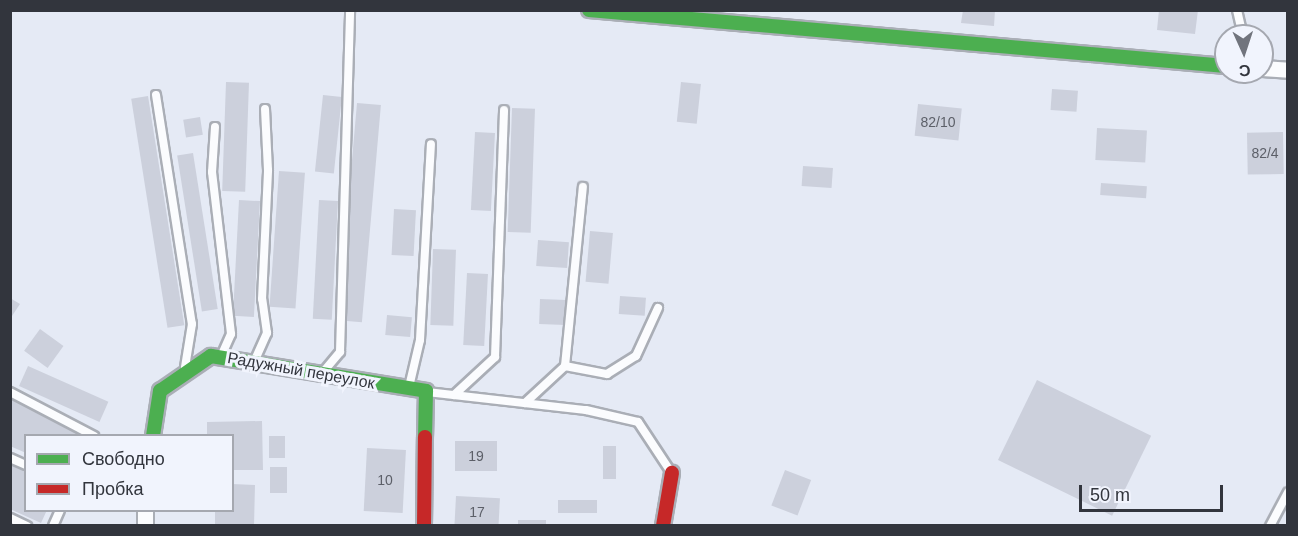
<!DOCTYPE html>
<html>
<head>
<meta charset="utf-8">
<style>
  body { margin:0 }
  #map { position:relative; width:1298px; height:536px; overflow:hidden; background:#e5eaf5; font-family:Helvetica,sans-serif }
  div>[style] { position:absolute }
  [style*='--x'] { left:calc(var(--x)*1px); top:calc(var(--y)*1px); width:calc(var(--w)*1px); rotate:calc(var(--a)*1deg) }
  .building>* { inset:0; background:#ccd0dc; transform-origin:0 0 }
  .roads { filter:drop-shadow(2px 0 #aaaeb6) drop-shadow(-2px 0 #aaaeb6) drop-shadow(0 2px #aaaeb6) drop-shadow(0 -2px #aaaeb6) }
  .lane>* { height:8px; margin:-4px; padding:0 4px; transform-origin:4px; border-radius:4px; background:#fbfcfe }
  .street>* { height:15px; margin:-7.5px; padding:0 7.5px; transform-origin:7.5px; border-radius:7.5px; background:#fbfcfe }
  .fast>* { height:14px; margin:-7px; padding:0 7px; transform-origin:7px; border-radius:7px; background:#4caf50 }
  .jam>* { height:14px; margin:-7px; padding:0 7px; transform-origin:7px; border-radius:7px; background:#c62828 }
  span { translate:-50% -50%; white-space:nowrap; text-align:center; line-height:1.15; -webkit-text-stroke:6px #f1f4fd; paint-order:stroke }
  .number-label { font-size:14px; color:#5c5f68 }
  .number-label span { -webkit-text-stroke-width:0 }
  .street-label { font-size:16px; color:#32353d }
  .frame { position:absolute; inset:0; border:12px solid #32353d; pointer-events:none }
  .legend { position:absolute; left:24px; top:434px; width:210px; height:78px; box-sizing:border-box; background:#f1f4fd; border:2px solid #a5a8b0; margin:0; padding:8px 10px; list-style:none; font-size:18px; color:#32353d }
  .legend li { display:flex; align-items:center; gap:12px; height:30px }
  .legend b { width:30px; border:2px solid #a5a8b0 }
  .north { position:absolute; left:1214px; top:24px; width:60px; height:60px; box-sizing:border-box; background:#f1f4fd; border:2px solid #a5a8b0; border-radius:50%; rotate:177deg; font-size:16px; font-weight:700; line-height:24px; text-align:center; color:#32353d }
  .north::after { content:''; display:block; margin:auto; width:21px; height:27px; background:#71747d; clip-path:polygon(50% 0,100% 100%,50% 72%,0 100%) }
  .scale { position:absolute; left:1079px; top:485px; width:144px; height:27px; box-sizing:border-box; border:3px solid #32353d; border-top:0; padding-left:8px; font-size:18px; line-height:21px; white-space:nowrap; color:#32353d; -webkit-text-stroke:4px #f1f4fd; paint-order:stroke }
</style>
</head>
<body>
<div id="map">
  <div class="building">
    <div style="clip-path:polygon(963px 10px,995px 10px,994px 26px,961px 23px)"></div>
    <div style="clip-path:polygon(1159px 10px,1198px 10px,1195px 34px,1157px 30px)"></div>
    <div style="left:226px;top:82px;width:23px;height:109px;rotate:2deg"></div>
    <div style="left:681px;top:82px;width:20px;height:40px;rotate:6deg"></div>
    <div style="left:1052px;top:89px;width:26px;height:21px;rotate:4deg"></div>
    <div style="left:323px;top:95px;width:19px;height:77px;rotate:6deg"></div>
    <div style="left:148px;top:96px;width:232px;height:17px;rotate:81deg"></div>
    <div style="left:357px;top:103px;width:24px;height:218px;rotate:5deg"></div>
    <div style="left:918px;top:104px;width:44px;height:32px;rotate:6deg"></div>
    <div style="left:512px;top:108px;width:23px;height:124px;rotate:2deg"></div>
    <div style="left:200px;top:117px;width:18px;height:17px;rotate:81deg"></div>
    <div style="left:1097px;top:128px;width:50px;height:32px;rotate:3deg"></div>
    <div style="left:475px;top:132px;width:20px;height:78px;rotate:3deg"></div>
    <div style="left:1283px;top:132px;width:42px;height:36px;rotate:89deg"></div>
    <div style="left:193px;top:153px;width:158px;height:16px;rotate:81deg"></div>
    <div style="left:803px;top:166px;width:30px;height:20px;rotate:4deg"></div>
    <div style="left:279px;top:171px;width:26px;height:136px;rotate:4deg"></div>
    <div style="left:1101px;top:183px;width:46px;height:12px;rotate:4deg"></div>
    <div style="left:239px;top:200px;width:21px;height:116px;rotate:3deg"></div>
    <div style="left:319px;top:200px;width:19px;height:119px;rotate:3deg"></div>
    <div style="left:394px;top:209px;width:22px;height:46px;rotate:3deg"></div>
    <div style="left:590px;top:231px;width:23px;height:51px;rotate:5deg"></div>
    <div style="left:538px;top:240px;width:31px;height:26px;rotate:4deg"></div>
    <div style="left:433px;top:249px;width:23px;height:76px;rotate:2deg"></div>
    <div style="left:467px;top:273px;width:21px;height:72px;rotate:3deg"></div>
    <div style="left:620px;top:296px;width:26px;height:18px;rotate:4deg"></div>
    <div style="clip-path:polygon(10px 298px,20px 304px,10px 319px)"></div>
    <div style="left:540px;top:299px;width:26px;height:25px;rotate:2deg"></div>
    <div style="left:387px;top:315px;width:25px;height:20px;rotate:5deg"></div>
    <div style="left:40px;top:329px;width:29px;height:27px;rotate:36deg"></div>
    <div style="left:28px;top:366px;width:88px;height:22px;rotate:24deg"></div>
    <div style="left:1037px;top:380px;width:127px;height:89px;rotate:26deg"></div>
    <div style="clip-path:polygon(10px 398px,85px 432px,83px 436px,26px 436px,26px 453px,10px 446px)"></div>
    <div style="clip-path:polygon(262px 421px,263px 470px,232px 470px,232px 436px,207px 436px,207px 422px)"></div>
    <div style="left:269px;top:436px;width:16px;height:22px"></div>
    <div style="left:455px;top:441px;width:42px;height:30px"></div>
    <div style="left:603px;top:446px;width:13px;height:33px"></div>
    <div style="left:367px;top:448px;width:39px;height:63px;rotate:3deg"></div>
    <div style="clip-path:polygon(10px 461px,26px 468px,26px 510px,47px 510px,41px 523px,10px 509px)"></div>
    <div style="left:270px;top:467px;width:17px;height:26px"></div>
    <div style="left:785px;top:470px;width:28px;height:38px;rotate:21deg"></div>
    <div style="clip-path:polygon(232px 484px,255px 485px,254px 526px,215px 526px,215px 510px,232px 510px)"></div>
    <div style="left:456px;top:496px;width:44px;height:30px;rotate:3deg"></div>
    <div style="left:558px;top:500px;width:39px;height:13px"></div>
    <div style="left:518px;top:520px;width:28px;height:6px"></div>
  </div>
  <div class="roads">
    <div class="lane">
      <div style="--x:1237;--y:10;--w:27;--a:77"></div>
      <div style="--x:156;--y:95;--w:232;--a:81.1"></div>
      <div style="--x:192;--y:324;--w:44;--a:99.2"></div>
      <div style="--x:215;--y:127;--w:45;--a:93.8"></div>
      <div style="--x:212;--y:172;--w:163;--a:83.3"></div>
      <div style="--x:231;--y:334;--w:24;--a:114"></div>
      <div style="--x:254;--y:362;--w:32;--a:-66"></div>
      <div style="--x:267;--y:333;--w:34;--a:-98"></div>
      <div style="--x:262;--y:299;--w:129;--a:-87.3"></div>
      <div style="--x:268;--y:170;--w:61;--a:-92.8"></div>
      <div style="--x:565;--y:366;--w:180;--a:-84.3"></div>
      <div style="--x:324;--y:371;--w:25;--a:-50"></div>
      <div style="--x:340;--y:352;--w:342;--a:-88.3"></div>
      <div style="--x:409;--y:387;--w:48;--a:-76.8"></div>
      <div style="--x:420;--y:340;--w:196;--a:-86.8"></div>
      <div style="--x:10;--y:392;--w:95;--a:27.6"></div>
      <div style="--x:427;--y:392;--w:160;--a:6.5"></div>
      <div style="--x:586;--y:410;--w:53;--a:13"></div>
      <div style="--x:638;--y:422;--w:60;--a:56.6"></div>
      <div style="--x:454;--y:395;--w:56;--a:-42.8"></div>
      <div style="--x:495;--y:357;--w:247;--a:-87.9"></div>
      <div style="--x:525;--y:403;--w:54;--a:-42.8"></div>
      <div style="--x:565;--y:366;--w:43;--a:10.8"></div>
      <div style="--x:607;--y:374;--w:34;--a:-32"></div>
      <div style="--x:636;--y:356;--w:53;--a:-65.4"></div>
      <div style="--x:10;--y:458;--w:17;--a:24"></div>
      <div style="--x:10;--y:518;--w:19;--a:25"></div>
      <div style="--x:53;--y:526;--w:17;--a:-66"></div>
      <div style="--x:1270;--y:526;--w:38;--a:-62"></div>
    </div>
    <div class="street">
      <div style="--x:1262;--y:68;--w:26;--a:4"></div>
      <div style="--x:145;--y:526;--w:16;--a:-90"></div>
    </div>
    <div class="fast">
      <div style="--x:589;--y:10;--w:639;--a:5.02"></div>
      <div style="--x:153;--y:436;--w:46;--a:-81.2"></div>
      <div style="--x:160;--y:391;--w:62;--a:-34.5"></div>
      <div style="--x:211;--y:356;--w:218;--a:9.2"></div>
      <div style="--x:426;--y:391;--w:46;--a:91.2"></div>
    </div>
    <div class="jam">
      <div style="--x:424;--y:526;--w:89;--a:-89.4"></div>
      <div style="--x:663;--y:526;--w:54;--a:-80.4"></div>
    </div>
  </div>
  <div class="number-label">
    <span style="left:938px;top:122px">82/10</span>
    <span style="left:1265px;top:153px">82/4</span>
    <span style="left:476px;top:456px">19</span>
    <span style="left:385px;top:480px">10</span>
    <span style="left:477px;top:512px">17</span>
  </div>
  <div class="street-label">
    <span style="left:301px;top:371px;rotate:10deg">Радужный переулок</span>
  </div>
  <div class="frame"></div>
  <ul class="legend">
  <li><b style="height:8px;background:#4caf50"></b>Свободно</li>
  <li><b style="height:8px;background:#c62828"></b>Пробка</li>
  </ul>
  <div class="north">С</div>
  <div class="scale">50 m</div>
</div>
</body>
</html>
